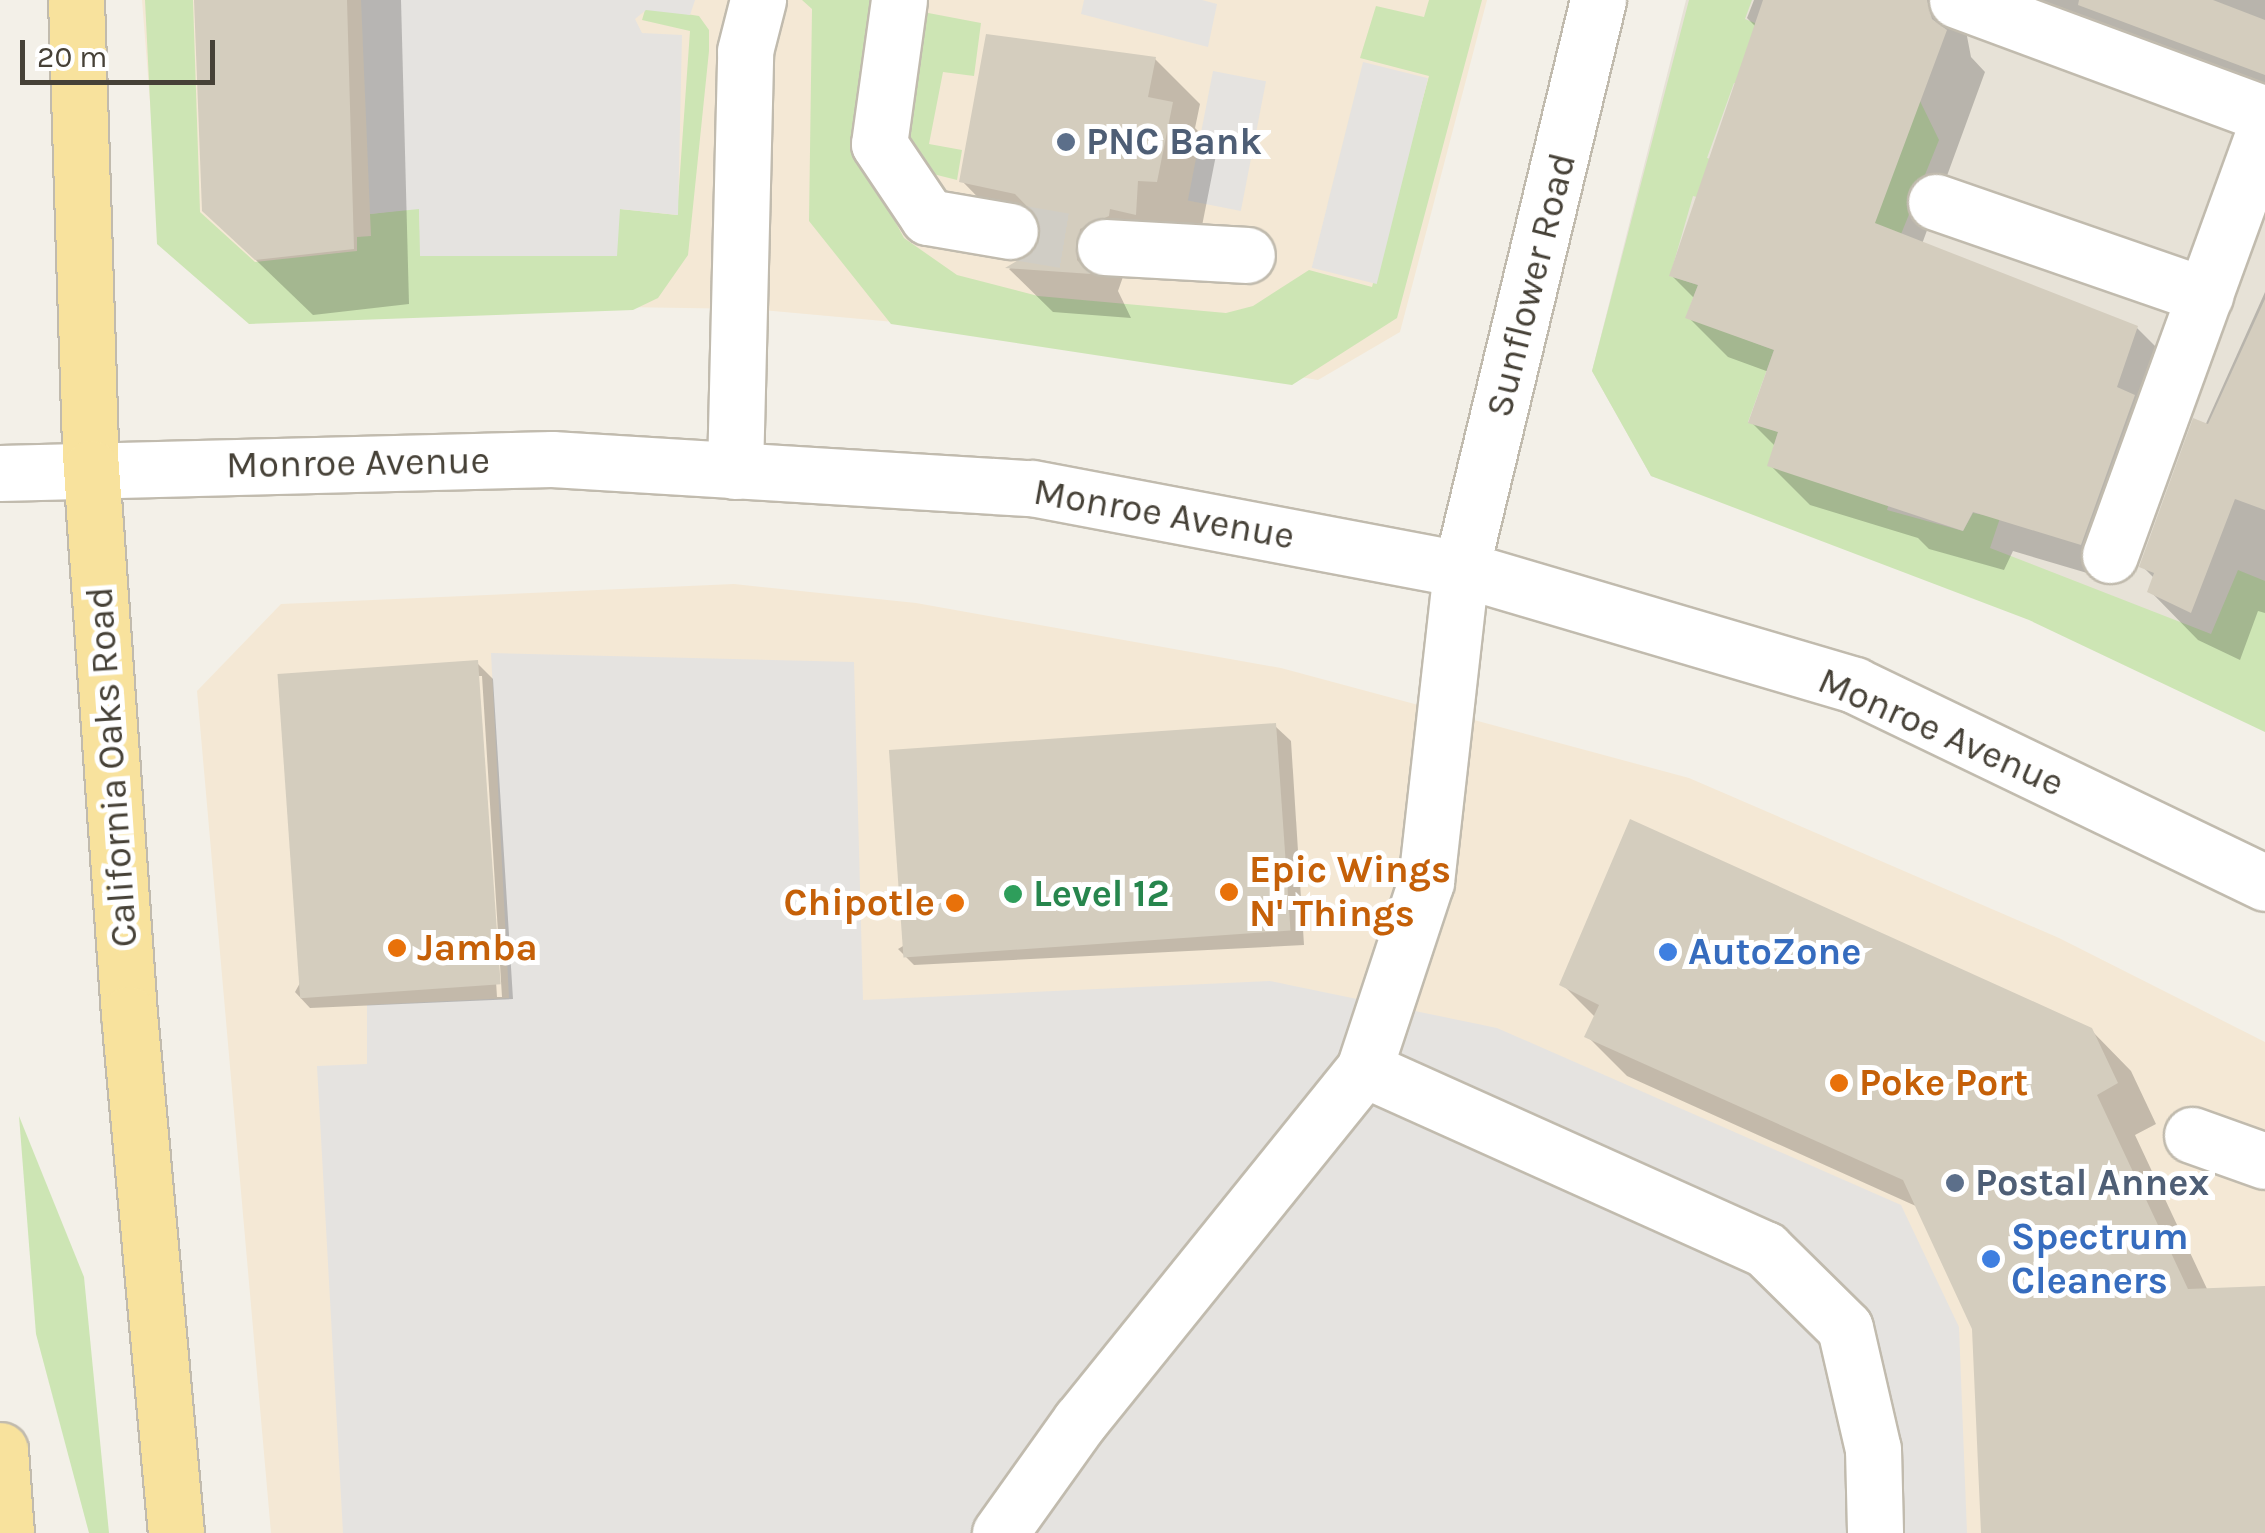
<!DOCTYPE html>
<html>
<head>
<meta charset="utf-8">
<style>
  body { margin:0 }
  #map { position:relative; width:2265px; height:1533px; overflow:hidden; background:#f3f0e8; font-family:Karla,sans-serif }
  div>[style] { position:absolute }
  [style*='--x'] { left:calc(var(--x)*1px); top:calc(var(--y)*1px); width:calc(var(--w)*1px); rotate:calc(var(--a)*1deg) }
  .residential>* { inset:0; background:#e7e2d7 }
  .commercial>* { inset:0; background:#f4e8d5 }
  .green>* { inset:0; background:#cde5b4 }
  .parking>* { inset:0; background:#e5e3e0; transform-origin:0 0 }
  .shadow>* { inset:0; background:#0003 }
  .building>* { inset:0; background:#d4cdbe; transform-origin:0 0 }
  .minor-tunnel>* { height:55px; margin-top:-27.5px; transform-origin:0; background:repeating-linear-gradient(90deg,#d0cdc5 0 55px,transparent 0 83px) }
  .roads { filter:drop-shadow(2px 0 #c1bbae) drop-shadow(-2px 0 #c1bbae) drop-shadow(0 2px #c1bbae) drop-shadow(0 -2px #c1bbae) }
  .minor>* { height:55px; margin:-27.5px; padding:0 27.5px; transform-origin:27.5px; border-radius:27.5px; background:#fff }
  .major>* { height:55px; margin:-27.5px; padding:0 27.5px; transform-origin:27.5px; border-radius:27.5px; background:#f8e29d }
  .dots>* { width:28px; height:28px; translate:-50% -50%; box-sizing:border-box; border:5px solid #fff; border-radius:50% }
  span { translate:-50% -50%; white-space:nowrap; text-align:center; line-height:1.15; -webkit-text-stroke:10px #fff; paint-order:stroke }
  .service-label { font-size:38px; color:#4e5e75; font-weight:700 }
  .left { translate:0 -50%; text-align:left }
  .street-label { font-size:38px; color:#464137 }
  .food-label { font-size:38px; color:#c56008; font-weight:700 }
  .right { translate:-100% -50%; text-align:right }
  .leisure-label { font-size:38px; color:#27864d; font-weight:700 }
  .shop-label { font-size:38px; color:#366cbe; font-weight:700 }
  .scale { position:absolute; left:20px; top:40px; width:195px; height:45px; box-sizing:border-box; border:5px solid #464137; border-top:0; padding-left:12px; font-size:30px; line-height:35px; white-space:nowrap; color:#464137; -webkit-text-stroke:8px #fff; paint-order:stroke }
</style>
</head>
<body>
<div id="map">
  <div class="residential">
    <div style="clip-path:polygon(1686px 0,2265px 0,2265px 716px,1884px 545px,1651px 476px,1592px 371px)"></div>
  </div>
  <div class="commercial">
    <div style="clip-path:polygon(142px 0,1487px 0,1400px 332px,1318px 380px,1061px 337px,750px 309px,491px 305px,256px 316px,161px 241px)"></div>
    <div style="clip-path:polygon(734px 584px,916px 603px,1281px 668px,1689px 778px,2059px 938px,2265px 1042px,2265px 1533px,271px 1533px,197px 691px,281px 604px)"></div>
  </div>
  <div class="green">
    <div style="clip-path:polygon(145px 0,193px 0,200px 212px,255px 262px,357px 251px,357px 237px,371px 236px,370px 214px,419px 208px,421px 256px,620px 209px,677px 215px,690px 31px,642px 20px,645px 10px,655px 9px,699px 16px,709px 30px,709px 51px,688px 255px,658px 298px,633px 310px,249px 324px,157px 244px)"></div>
    <div style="clip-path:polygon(802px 0,886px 0,875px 184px,904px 238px,957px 275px,1038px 296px,1226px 313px,1253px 306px,1309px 270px,1372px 287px,1429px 76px,1360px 58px,1376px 6px,1424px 17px,1429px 0,1482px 0,1397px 318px,1292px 385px,891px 324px,809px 221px,812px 9px)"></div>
    <div style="clip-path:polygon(1689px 0,1752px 0,1745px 19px,1922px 90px,1919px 99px,1939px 140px,1891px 259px,1771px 91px,1734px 83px,1707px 158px,1751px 171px,1741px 209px,1693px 196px,1670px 276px,1698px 285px,1686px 317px,1774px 350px,1748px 422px,1778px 432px,1768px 466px,1899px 467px,1887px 510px,1963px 531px,1973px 513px,2000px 518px,1990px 548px,2211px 634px,2238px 570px,2265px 581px,2265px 732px,2029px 620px,1651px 476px,1592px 371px)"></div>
    <div style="clip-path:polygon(923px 12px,981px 23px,974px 76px,943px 72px,929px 144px,962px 150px,957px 180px,921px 171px,898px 135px)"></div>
    <div style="clip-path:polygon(19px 1116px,84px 1277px,109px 1533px,89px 1533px,36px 1334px)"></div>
  </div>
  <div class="parking">
    <div style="clip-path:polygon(361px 0,695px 0,690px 15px,646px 10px,635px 19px,642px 33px,682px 35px,678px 215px,620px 209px,617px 256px,420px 256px,419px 209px,370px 214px)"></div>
    <div style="clip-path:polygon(1084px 0,1202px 0,1217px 4px,1208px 47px,1081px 14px)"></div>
    <div style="left:1363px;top:62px;width:67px;height:212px;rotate:14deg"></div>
    <div style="left:1213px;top:71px;width:54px;height:132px;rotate:11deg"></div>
    <div style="clip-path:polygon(491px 653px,854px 662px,863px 1000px,1270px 981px,1497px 1028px,1901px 1205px,1959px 1327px,1967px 1533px,343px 1533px,317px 1066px,367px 1064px,367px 1005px,509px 998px)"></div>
  </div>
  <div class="shadow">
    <div style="clip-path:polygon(196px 0,401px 0,409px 304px,313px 315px,204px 210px)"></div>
    <div style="clip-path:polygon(1754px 0,2265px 0,2265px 99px,1966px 31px,1971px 57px,1985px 72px,1922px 244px,2137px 328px,2177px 368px,2174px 437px,2121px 583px,2013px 551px,2004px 570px,1929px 549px,1918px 538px,1810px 505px,1770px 465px,1776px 447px,1751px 422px,1769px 372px,1728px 357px,1688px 317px,1695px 299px,1672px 276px,1756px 27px,1747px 18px)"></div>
    <div style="clip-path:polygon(1155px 59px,1200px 104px,1195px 128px,1217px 150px,1202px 226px,1124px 274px,1118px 291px,1131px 318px,1053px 312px,1009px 269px,1035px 253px,1044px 234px,1007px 227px,962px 181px)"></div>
    <div style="clip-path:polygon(2265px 292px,2265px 613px,2258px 611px,2240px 660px,2198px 640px,2150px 591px,2155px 579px,2142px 566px)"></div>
    <div style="clip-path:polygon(evenodd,477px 663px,493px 679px,513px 999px,310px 1008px,295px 992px,477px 663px,477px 676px,482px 676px,502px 997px,497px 997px,477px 676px)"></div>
    <div style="clip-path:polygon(1275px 726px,1291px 741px,1304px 945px,914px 965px,898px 949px)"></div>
    <div style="clip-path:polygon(1562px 984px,2091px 1030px,2131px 1071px,2156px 1124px,2135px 1135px,2208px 1291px,2265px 1289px,2265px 1533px,1983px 1533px,1974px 1329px,1918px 1207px,1627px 1076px,1587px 1036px,1596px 1018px)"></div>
  </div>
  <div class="building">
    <div style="clip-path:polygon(194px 0,347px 0,354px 249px,255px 260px,202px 211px)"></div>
    <div style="clip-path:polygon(1763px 0,1927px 0,1932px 19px,1947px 30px,1875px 223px,2138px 326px,2117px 387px,2135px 395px,2081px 545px,1973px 512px,1963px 531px,1767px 466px,1778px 432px,1748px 423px,1774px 350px,1685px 318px,1698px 285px,1669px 276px)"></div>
    <div style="clip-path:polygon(2079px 0,2213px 0,2265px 20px,2265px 75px,2078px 5px)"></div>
    <div style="clip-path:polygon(986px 34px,1156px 57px,1148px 97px,1173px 102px,1157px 182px,1138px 181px,1136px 215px,1110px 209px,1109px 216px,1080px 229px,1077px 260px,1091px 274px,1005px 268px,1035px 250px,1039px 219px,1015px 194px,959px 182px)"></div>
    <div style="clip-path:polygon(2265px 299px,2265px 510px,2235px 499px,2191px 613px,2147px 592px,2154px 573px,2139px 567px,2193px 418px,2208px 424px)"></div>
    <div style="left:478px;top:660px;width:325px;height:201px;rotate:86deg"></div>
    <div style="left:1276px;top:723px;width:208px;height:388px;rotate:86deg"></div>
    <div style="clip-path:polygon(1630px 819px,2092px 1028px,2118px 1083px,2097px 1095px,2188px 1289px,2265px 1286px,2265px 1533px,1981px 1533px,1972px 1329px,1903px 1180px,1584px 1037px,1599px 1005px,1559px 985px)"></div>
  </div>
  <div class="minor-tunnel">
    <div style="--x:1010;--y:231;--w:96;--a:9.6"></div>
  </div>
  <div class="roads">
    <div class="minor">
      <div style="--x:899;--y:0;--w:145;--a:97.9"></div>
      <div style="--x:879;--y:144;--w:88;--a:56.1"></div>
      <div style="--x:928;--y:217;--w:83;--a:9.7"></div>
      <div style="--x:1957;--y:0;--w:328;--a:20.3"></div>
      <div style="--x:1936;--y:202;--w:285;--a:19.1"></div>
      <div style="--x:1105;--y:247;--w:142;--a:3.2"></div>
      <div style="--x:735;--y:471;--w:420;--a:-88.6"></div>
      <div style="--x:745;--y:51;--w:53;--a:-75.7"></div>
      <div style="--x:0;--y:473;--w:552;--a:-1.45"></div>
      <div style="--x:552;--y:459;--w:481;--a:3.5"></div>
      <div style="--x:1032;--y:488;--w:437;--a:10.7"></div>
      <div style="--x:1461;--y:569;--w:410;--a:16.4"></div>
      <div style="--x:1854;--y:685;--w:456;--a:25.7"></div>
      <div style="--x:2110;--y:555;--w:453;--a:-70"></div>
      <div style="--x:1364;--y:1069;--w:440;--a:24.2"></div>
      <div style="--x:1765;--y:1249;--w:112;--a:44.6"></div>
      <div style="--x:1845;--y:1328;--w:124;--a:77"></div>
      <div style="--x:1873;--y:1449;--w:84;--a:88.6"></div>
      <div style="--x:2192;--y:1135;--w:77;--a:19.6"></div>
      <div style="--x:1000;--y:1533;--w:138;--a:-54.5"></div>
      <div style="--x:1080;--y:1421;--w:452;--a:-51.1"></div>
      <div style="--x:1364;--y:1069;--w:197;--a:-71.7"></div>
      <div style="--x:1426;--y:882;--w:315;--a:-83.6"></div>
      <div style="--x:1461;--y:569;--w:585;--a:-76.46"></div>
    </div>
    <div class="major">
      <div style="--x:76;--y:0;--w:468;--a:88.2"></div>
      <div style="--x:91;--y:468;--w:547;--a:86.02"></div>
      <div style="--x:129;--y:1014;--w:521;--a:84.83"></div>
      <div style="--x:0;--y:1450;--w:83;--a:85.9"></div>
    </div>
  </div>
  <div class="dots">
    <div style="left:1066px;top:142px;background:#5c6f8a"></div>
    <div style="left:1229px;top:892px;background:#e8710a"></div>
    <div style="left:1013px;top:894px;background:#2e9e5b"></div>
    <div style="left:955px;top:903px;background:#e8710a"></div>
    <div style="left:397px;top:948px;background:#e8710a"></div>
    <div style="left:1668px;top:952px;background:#3f7fe0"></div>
    <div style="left:1839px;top:1083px;background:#e8710a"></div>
    <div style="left:1955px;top:1183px;background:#5c6f8a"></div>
    <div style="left:1991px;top:1259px;background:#3f7fe0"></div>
  </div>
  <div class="service-label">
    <span class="left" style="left:1086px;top:142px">PNC Bank</span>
    <span class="left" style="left:1975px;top:1183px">Postal Annex</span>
  </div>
  <div class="street-label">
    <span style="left:1531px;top:285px;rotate:-76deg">Sunflower Road</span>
    <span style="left:358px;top:463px;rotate:-1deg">Monroe Avenue</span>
    <span style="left:1164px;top:514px;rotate:10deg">Monroe Avenue</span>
    <span style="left:1941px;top:732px;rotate:24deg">Monroe Avenue</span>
    <span style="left:112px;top:767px;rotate:-94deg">California Oaks Road</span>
  </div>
  <div class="food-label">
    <span class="left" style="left:1249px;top:892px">Epic Wings<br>N' Things</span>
    <span class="right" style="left:935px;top:903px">Chipotle</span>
    <span class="left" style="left:417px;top:948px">Jamba</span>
    <span class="left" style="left:1859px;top:1083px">Poke Port</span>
  </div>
  <div class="leisure-label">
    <span class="left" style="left:1033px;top:894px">Level 12</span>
  </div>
  <div class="shop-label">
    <span class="left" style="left:1688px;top:952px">AutoZone</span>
    <span class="left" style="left:2011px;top:1259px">Spectrum<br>Cleaners</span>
  </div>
  <div class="scale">20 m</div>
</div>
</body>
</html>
